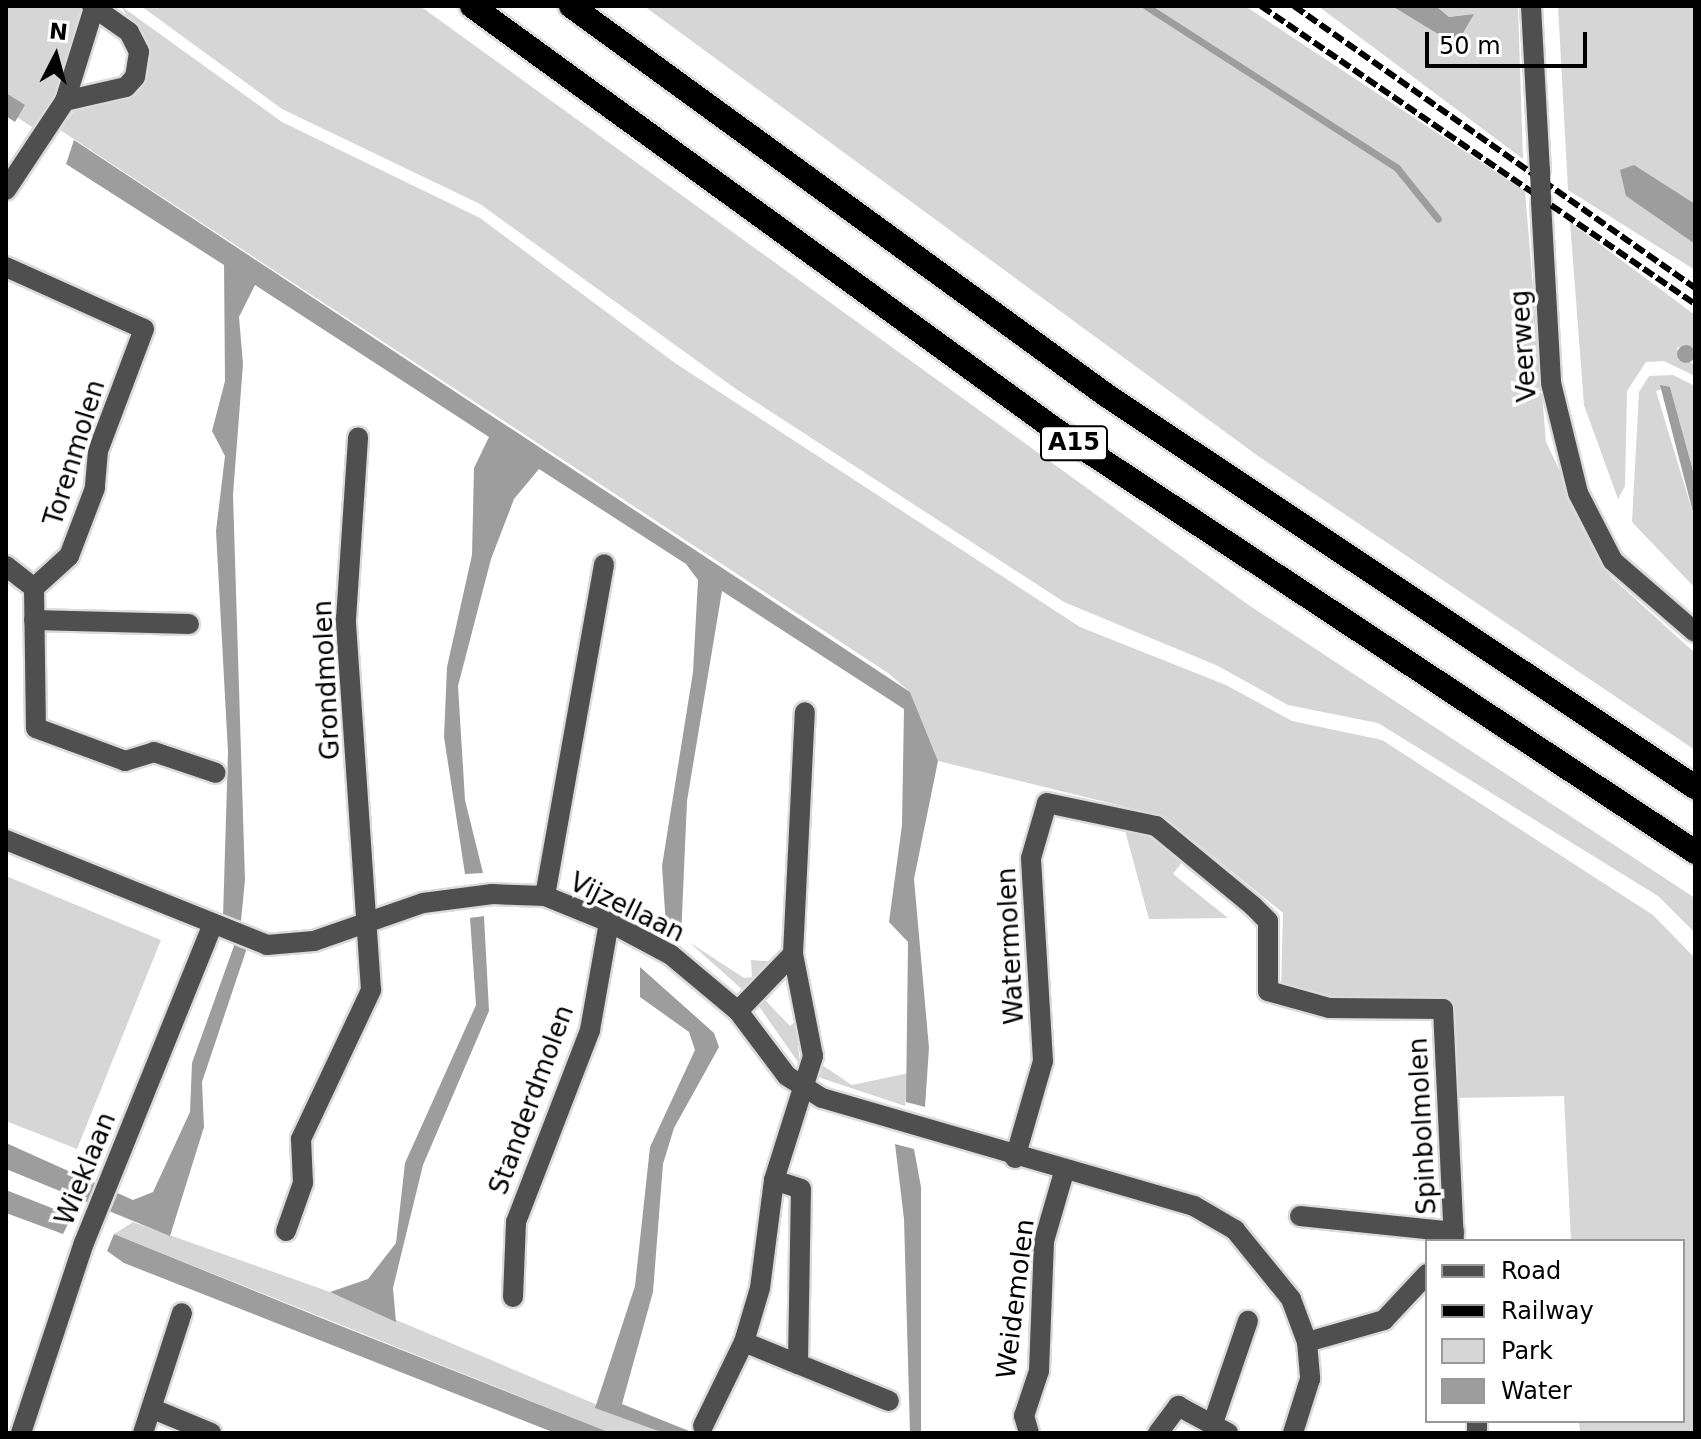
<!DOCTYPE html>
<html>
<head>
<meta charset="utf-8">
<style>
  body { margin:0 }
  #map { position:relative; width:1701px; height:1439px; overflow:hidden; background:#fff; font-family:"DejaVu Sans",sans-serif }
  div>[style] { position:absolute }
  [style*='--x'] { left:calc(var(--x)*1px); top:calc(var(--y)*1px); width:calc(var(--w)*1px); rotate:calc(var(--a)*1deg) }
  .green>* { inset:0; background:#d6d6d6 }
  .water>* { inset:0; background:#9d9d9d }
  .round { border-radius:50% }
  .stream>* { height:7px; margin:-3.5px; padding:0 3.5px; transform-origin:3.5px; border-radius:3.5px; background:#9d9d9d }
  .roads { filter:drop-shadow(2px 0 #dbdbdb) drop-shadow(-2px 0 #dbdbdb) drop-shadow(0 2px #dbdbdb) drop-shadow(0 -2px #dbdbdb) }
  .minor>* { height:20px; margin:-10px; padding:0 10px; transform-origin:10px; border-radius:10px; background:#4f4f4f }
  .highway>* { height:24px; margin:-12px; padding:0 12px; transform-origin:12px; border-radius:12px; background:#000 }
  .rail>* { height:6px; margin-top:-3px; transform-origin:0; background:repeating-linear-gradient(90deg,#000 0 12px,transparent 0 16px) }
  .minor-bridge>* { height:20px; margin:-10px; padding:0 10px; transform-origin:10px; border-radius:10px; background:#4f4f4f }
  span { translate:-50% -50%; white-space:nowrap; text-align:center; line-height:1.15; -webkit-text-stroke:7px #fff; paint-order:stroke }
  .shield-label span { padding:2px 6px; background:#fff; border:2px solid; border-radius:6px; -webkit-text-stroke-width:0 }
  .shield-label { font-size:24px; color:#000; font-weight:700 }
  .street-label { font-size:26px; color:#000 }
  .frame { position:absolute; inset:0; border:8px solid #000; pointer-events:none }
  .legend { position:absolute; left:1425px; top:1239px; width:260px; height:184px; box-sizing:border-box; background:#fff; border:2px solid #999; margin:0; padding:10px 14px; list-style:none; font-size:24px; color:#000 }
  .legend li { display:flex; align-items:center; gap:16px; height:40px }
  .legend b { width:40px; border:2px solid #999 }
  .north { position:absolute; left:16px; top:16px; width:80px; height:80px; -webkit-text-stroke:6px #fff; paint-order:stroke; rotate:6deg; font-size:22px; font-weight:700; line-height:32px; text-align:center; color:#000 }
  .north::after { content:''; display:block; margin:auto; width:28px; height:36px; background:#000; clip-path:polygon(50% 0,100% 100%,50% 72%,0 100%) }
  .scale { position:absolute; left:1425px; top:32px; width:162px; height:36px; box-sizing:border-box; border:4px solid #000; border-top:0; padding-left:10px; font-size:24px; line-height:28px; white-space:nowrap; color:#000; -webkit-text-stroke:6px #fff; paint-order:stroke }
</style>
</head>
<body>
<div id="map">
  <div class="green">
    <div style="clip-path:polygon(6px 6px,102px 6px,62px 91px,35px 129px,6px 110px)"></div>
    <div style="clip-path:polygon(121px 6px,282px 122px,480px 218px,675px 363px,1080px 627px,1226px 685px,1292px 721px,1382px 740px,1653px 915px,1695px 958px,1695px 1433px,1580px 1433px,1579px 1421px,1683px 1421px,1683px 1241px,1571px 1241px,1564px 1096px,1453px 1098px,1451px 1003px,1324px 1001px,1281px 989px,1283px 913px,1189px 837px,1138px 810px,938px 761px,910px 692px,888px 673px,60px 130px,74px 111px,115px 102px,144px 79px,149px 51px)"></div>
    <div style="clip-path:polygon(141px 6px,420px 6px,1250px 606px,1695px 898px,1695px 933px,1658px 896px,1378px 723px,1288px 705px,1218px 666px,1064px 602px,736px 389px,480px 204px,282px 109px)"></div>
    <div style="clip-path:polygon(644px 6px,1245px 6px,1525px 191px,1546px 442px,1611px 577px,1695px 653px,1695px 750px,1258px 456px)"></div>
    <div style="clip-path:polygon(1318px 6px,1392px 6px,1455px 44px,1473px 14px,1449px 17px,1436px 6px,1518px 6px,1523px 159px)"></div>
    <div style="clip-path:polygon(1558px 6px,1695px 6px,1695px 204px,1684px 197px,1626px 196px,1695px 244px,1695px 270px,1568px 190px)"></div>
    <div style="clip-path:polygon(1570px 222px,1695px 315px,1695px 350px,1677px 347px,1679px 358px,1695px 364px,1695px 376px,1664px 361px,1646px 362px,1627px 391px,1625px 486px,1618px 499px,1584px 405px)"></div>
    <div style="clip-path:polygon(1673px 375px,1695px 386px,1695px 478px,1670px 387px,1656px 391px,1695px 520px,1695px 588px,1632px 522px,1639px 392px,1649px 376px)"></div>
    <div style="clip-path:polygon(1124px 827px,1148px 832px,1183px 861px,1173px 874px,1228px 918px,1149px 919px)"></div>
    <div style="clip-path:polygon(6px 876px,161px 940px,77px 1149px,6px 1121px)"></div>
    <div style="clip-path:polygon(689px 942px,744px 978px,752px 977px,751px 960px,777px 962px,745px 992px)"></div>
    <div style="clip-path:polygon(764px 999px,790px 1026px,796px 1021px,800px 1065px,758px 1005px)"></div>
    <div style="clip-path:polygon(819px 1063px,852px 1085px,909px 1073px,905px 1106px,821px 1078px,812px 1073px)"></div>
    <div style="clip-path:polygon(133px 1222px,330px 1292px,664px 1433px,611px 1433px,114px 1234px)"></div>
  </div>
  <div class="water">
    <div style="clip-path:polygon(1392px 6px,1436px 6px,1449px 17px,1474px 14px,1456px 45px)"></div>
    <div style="clip-path:polygon(6px 93px,25px 105px,15px 122px,6px 116px)"></div>
    <div style="clip-path:polygon(74px 140px,910px 692px,938px 761px,914px 879px,929px 1048px,925px 1107px,906px 1102px,908px 942px,889px 922px,902px 825px,904px 709px,722px 591px,687px 801px,681px 938px,666px 927px,662px 866px,693px 672px,698px 580px,686px 564px,539px 469px,514px 499px,491px 559px,458px 686px,465px 800px,483px 873px,465px 874px,444px 737px,447px 667px,472px 555px,474px 468px,489px 437px,255px 285px,239px 317px,243px 364px,233px 495px,245px 880px,241px 921px,223px 917px,228px 752px,216px 531px,225px 456px,212px 431px,225px 381px,224px 265px,66px 164px)"></div>
    <div style="clip-path:polygon(1634px 165px,1695px 204px,1695px 244px,1626px 196px,1620px 170px)"></div>
    <div class="round" style="left:1677px;top:345px;width:18px;height:18px"></div>
    <div style="clip-path:polygon(1660px 385px,1670px 387px,1695px 478px,1695px 520px)"></div>
    <div style="clip-path:polygon(484px 916px,489px 1011px,423px 1165px,393px 1288px,396px 1322px,330px 1292px,368px 1279px,396px 1243px,405px 1163px,476px 1005px,470px 918px)"></div>
    <div style="clip-path:polygon(235px 943px,248px 945px,202px 1082px,204px 1127px,170px 1236px,6px 1169px,6px 1143px,133px 1200px,153px 1192px,190px 1112px,192px 1063px)"></div>
    <div style="clip-path:polygon(640px 967px,714px 1033px,719px 1047px,674px 1128px,663px 1164px,653px 1292px,622px 1404px,694px 1433px,664px 1433px,595px 1408px,635px 1286px,650px 1147px,695px 1050px,689px 1032px,640px 997px)"></div>
    <div style="clip-path:polygon(895px 1144px,914px 1149px,921px 1187px,921px 1433px,910px 1433px,904px 1219px)"></div>
    <div style="clip-path:polygon(6px 1190px,72px 1216px,63px 1234px,6px 1213px)"></div>
    <div style="clip-path:polygon(114px 1234px,341px 1326px,611px 1433px,555px 1433px,124px 1263px,107px 1251px)"></div>
  </div>
  <div class="stream">
    <div style="--x:1146;--y:6;--w:299;--a:32.8"></div>
    <div style="--x:1397;--y:168;--w:65;--a:51.2"></div>
  </div>
  <div class="roads">
    <div class="minor">
      <div style="--x:92;--y:6;--w:45;--a:35.1"></div>
      <div style="--x:129;--y:32;--w:22;--a:63"></div>
      <div style="--x:139;--y:52;--w:25;--a:99"></div>
      <div style="--x:135;--y:77;--w:13;--a:132"></div>
      <div style="--x:126;--y:87;--w:63;--a:167.1"></div>
      <div style="--x:65;--y:101;--w:97;--a:-72.7"></div>
      <div style="--x:1531;--y:6;--w:164;--a:86.9"></div>
      <div style="--x:6;--y:190;--w:107;--a:-56.5"></div>
      <div style="--x:1541;--y:202;--w:181;--a:86.8"></div>
      <div style="--x:1551;--y:383;--w:113;--a:76.2"></div>
      <div style="--x:1578;--y:493;--w:76;--a:62.8"></div>
      <div style="--x:1613;--y:561;--w:108;--a:40.9"></div>
      <div style="--x:6;--y:267;--w:151;--a:24.2"></div>
      <div style="--x:144;--y:329;--w:130;--a:110.7"></div>
      <div style="--x:98;--y:451;--w:37;--a:95"></div>
      <div style="--x:95;--y:488;--w:73;--a:110.9"></div>
      <div style="--x:69;--y:556;--w:47;--a:137.6"></div>
      <div style="--x:6;--y:566;--w:36;--a:38"></div>
      <div style="--x:34;--y:588;--w:140;--a:89.2"></div>
      <div style="--x:36;--y:728;--w:95;--a:20.3"></div>
      <div style="--x:125;--y:761;--w:30;--a:-17"></div>
      <div style="--x:154;--y:752;--w:65;--a:18.7"></div>
      <div style="--x:34;--y:620;--w:155;--a:1.5"></div>
      <div style="--x:6;--y:840;--w:281;--a:21.9"></div>
      <div style="--x:267;--y:945;--w:47;--a:-4.9"></div>
      <div style="--x:314;--y:941;--w:115;--a:-19.2"></div>
      <div style="--x:423;--y:903;--w:70;--a:-7.4"></div>
      <div style="--x:492;--y:894;--w:53;--a:2.2"></div>
      <div style="--x:545;--y:896;--w:69;--a:22.1"></div>
      <div style="--x:609;--y:922;--w:70;--a:28"></div>
      <div style="--x:671;--y:955;--w:87;--a:39.9"></div>
      <div style="--x:738;--y:1011;--w:81;--a:53"></div>
      <div style="--x:787;--y:1076;--w:41;--a:32.2"></div>
      <div style="--x:822;--y:1098;--w:387;--a:16.2"></div>
      <div style="--x:1194;--y:1206;--w:48;--a:30.3"></div>
      <div style="--x:1235;--y:1230;--w:89;--a:50.9"></div>
      <div style="--x:1291;--y:1299;--w:46;--a:69.6"></div>
      <div style="--x:1307;--y:1342;--w:37;--a:85"></div>
      <div style="--x:1310;--y:1379;--w:57;--a:107.5"></div>
      <div style="--x:545;--y:896;--w:337;--a:-79.9"></div>
      <div style="--x:738;--y:1011;--w:79;--a:-46"></div>
      <div style="--x:793;--y:954;--w:242;--a:-87.2"></div>
      <div style="--x:1015;--y:1158;--w:101;--a:-73.9"></div>
      <div style="--x:1043;--y:1061;--w:203;--a:-93.4"></div>
      <div style="--x:1031;--y:858;--w:57;--a:-73.8"></div>
      <div style="--x:1047;--y:803;--w:111;--a:11.9"></div>
      <div style="--x:1156;--y:826;--w:126;--a:39.5"></div>
      <div style="--x:1253;--y:906;--w:21;--a:45"></div>
      <div style="--x:1268;--y:921;--w:70;--a:90"></div>
      <div style="--x:1268;--y:991;--w:63;--a:15.6"></div>
      <div style="--x:1329;--y:1008;--w:114;--a:0.5"></div>
      <div style="--x:1443;--y:1009;--w:232;--a:87.3"></div>
      <div style="--x:774;--y:1180;--w:28;--a:18"></div>
      <div style="--x:801;--y:1189;--w:175;--a:91"></div>
      <div style="--x:798;--y:1364;--w:98;--a:22.1"></div>
      <div style="--x:1300;--y:1216;--w:155;--a:5.9"></div>
      <div style="--x:286;--y:1231;--w:51;--a:-70.5"></div>
      <div style="--x:303;--y:1183;--w:44;--a:-92.6"></div>
      <div style="--x:301;--y:1139;--w:165;--a:-64.8"></div>
      <div style="--x:371;--y:990;--w:372;--a:-93.9"></div>
      <div style="--x:346;--y:619;--w:182;--a:-86.2"></div>
      <div style="--x:513;--y:1297;--w:75;--a:-87.7"></div>
      <div style="--x:516;--y:1222;--w:206;--a:-68.9"></div>
      <div style="--x:590;--y:1030;--w:110;--a:-80"></div>
      <div style="--x:744;--y:1342;--w:58;--a:22.2"></div>
      <div style="--x:1307;--y:1342;--w:80;--a:-15.9"></div>
      <div style="--x:1384;--y:1320;--w:63;--a:-46.9"></div>
      <div style="--x:153;--y:1409;--w:63;--a:22.5"></div>
      <div style="--x:1477;--y:1421;--w:12;--a:90"></div>
      <div style="--x:1213;--y:1423;--w:108;--a:-71.1"></div>
      <div style="--x:703;--y:1426;--w:93;--a:-64"></div>
      <div style="--x:744;--y:1342;--w:56;--a:-73.5"></div>
      <div style="--x:760;--y:1288;--w:109;--a:-82.6"></div>
      <div style="--x:774;--y:1180;--w:130;--a:-72.5"></div>
      <div style="--x:813;--y:1056;--w:104;--a:-101.1"></div>
      <div style="--x:21;--y:1433;--w:200;--a:-71.7"></div>
      <div style="--x:84;--y:1243;--w:339;--a:-68"></div>
      <div style="--x:143;--y:1433;--w:126;--a:-72"></div>
      <div style="--x:1029;--y:1433;--w:18;--a:-106"></div>
      <div style="--x:1024;--y:1416;--w:47;--a:-71.6"></div>
      <div style="--x:1039;--y:1371;--w:130;--a:-87.8"></div>
      <div style="--x:1044;--y:1241;--w:72;--a:-73.8"></div>
      <div style="--x:1158;--y:1433;--w:34;--a:-53"></div>
      <div style="--x:1178;--y:1406;--w:57;--a:28.4"></div>
    </div>
    <div class="highway">
      <div style="--x:472;--y:6;--w:718;--a:35.99"></div>
      <div style="--x:1053;--y:428;--w:769;--a:33.44"></div>
      <div style="--x:571;--y:6;--w:661;--a:36.02"></div>
      <div style="--x:1106;--y:395;--w:708;--a:33.65"></div>
    </div>
  </div>
  <div class="rail">
    <div style="--x:1261;--y:6;--w:526;--a:34.47"></div>
    <div style="--x:1294;--y:6;--w:490;--a:35.1"></div>
  </div>
  <div class="minor-bridge">
    <div style="--x:1540;--y:170;--w:32;--a:88"></div>
  </div>
  <div class="shield-label">
    <span style="left:1074px;top:443px">A15</span>
  </div>
  <div class="street-label">
    <span style="left:1524px;top:346px;rotate:-94deg">Veerweg</span>
    <span style="left:75px;top:453px;rotate:-73deg">Torenmolen</span>
    <span style="left:327px;top:680px;rotate:-93deg">Grondmolen</span>
    <span style="left:627px;top:908px;rotate:26deg">Vijzellaan</span>
    <span style="left:1011px;top:946px;rotate:-93deg">Watermolen</span>
    <span style="left:532px;top:1100px;rotate:-70deg">Standerdmolen</span>
    <span style="left:1423px;top:1126px;rotate:-93deg">Spinbolmolen</span>
    <span style="left:86px;top:1169px;rotate:-68deg">Wieklaan</span>
    <span style="left:1016px;top:1299px;rotate:-83deg">Weidemolen</span>
  </div>
  <div class="frame"></div>
  <ul class="legend">
  <li><b style="height:10px;background:#4f4f4f"></b>Road</li>
  <li><b style="height:10px;background:#000"></b>Railway</li>
  <li><b style="height:22px;background:#d6d6d6"></b>Park</li>
  <li><b style="height:22px;background:#9d9d9d"></b>Water</li>
  </ul>
  <div class="north">N</div>
  <div class="scale">50 m</div>
</div>
</body>
</html>
